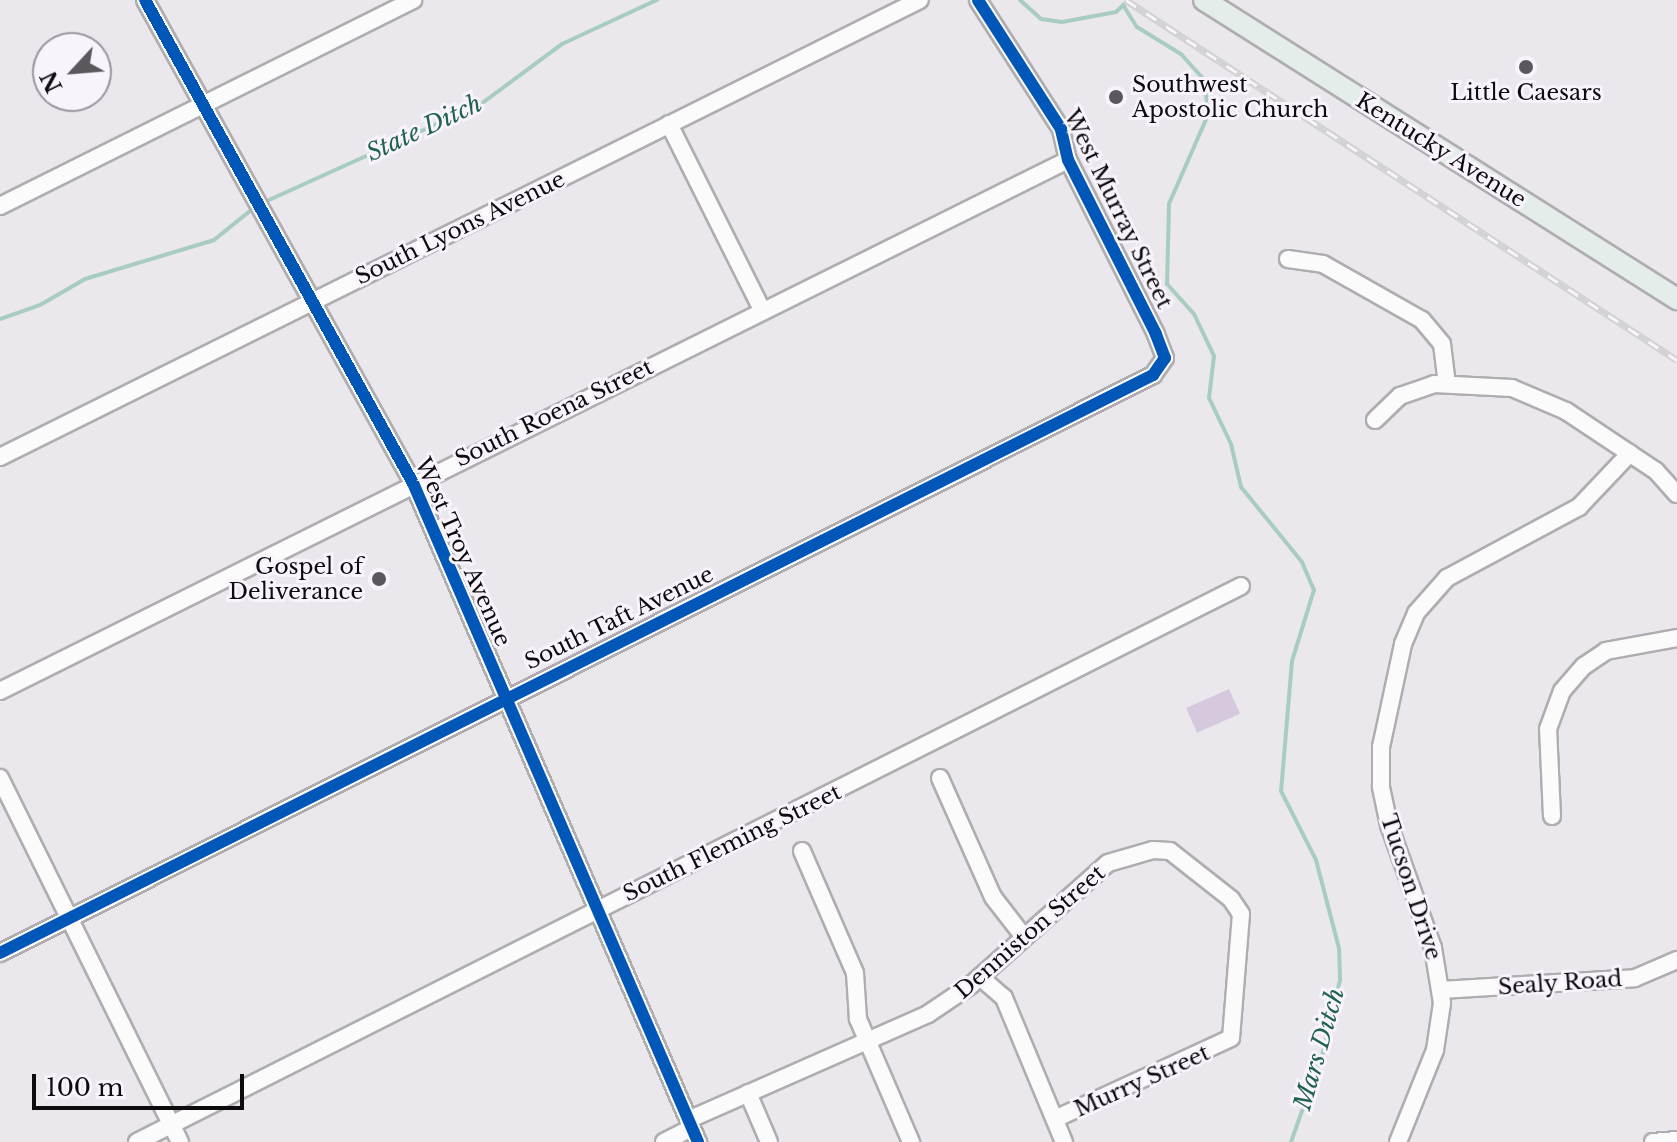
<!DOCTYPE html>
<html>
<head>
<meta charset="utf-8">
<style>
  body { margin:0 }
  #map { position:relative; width:1677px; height:1142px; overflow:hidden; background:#eae7ed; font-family:"Libre Baskerville",serif }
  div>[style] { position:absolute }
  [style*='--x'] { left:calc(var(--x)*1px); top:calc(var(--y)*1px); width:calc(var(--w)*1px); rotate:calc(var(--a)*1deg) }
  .green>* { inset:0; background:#d6c9de; transform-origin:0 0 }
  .stream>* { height:4px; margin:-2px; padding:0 2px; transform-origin:2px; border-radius:2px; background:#a8cdc0 }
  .roads { filter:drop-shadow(2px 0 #afadb0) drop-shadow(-2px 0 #afadb0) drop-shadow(0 2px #afadb0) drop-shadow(0 -2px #afadb0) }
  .minor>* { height:16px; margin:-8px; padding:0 8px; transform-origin:8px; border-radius:8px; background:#fcfbfc }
  .major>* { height:20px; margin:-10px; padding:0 10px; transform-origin:10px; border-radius:10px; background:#e5edea }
  .rail>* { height:7px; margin-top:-3.5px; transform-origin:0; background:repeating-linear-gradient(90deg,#f9f3fc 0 12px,#d2d2d3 0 24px); box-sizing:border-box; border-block:2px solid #d2d2d3 }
  .cycleway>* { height:12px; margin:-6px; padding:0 6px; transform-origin:6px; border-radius:6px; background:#0057b8 }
  .dots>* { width:22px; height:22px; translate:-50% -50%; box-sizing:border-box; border:4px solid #f9f3fc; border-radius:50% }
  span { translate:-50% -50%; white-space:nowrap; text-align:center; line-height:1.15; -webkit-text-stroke:6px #f9f3fc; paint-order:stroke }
  .poi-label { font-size:22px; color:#0d0b0e }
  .left { translate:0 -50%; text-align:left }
  .right { translate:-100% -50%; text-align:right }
  .street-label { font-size:22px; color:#0d0b0e }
  .water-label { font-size:24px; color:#1f634e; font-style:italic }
  .north { position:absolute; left:32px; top:32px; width:80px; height:80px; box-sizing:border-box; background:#f9f3fc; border:2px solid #9b969d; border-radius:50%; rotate:244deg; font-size:22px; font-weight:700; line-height:32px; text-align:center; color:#0d0b0e }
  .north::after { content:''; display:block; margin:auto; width:28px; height:36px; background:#5a585c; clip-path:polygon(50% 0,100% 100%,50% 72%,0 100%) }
  .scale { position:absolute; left:32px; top:1074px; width:212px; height:36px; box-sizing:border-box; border:4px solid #0d0b0e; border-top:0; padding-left:10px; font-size:24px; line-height:28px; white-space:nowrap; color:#0d0b0e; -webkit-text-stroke:6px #f9f3fc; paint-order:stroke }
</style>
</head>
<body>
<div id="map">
  <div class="green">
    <div style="left:1229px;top:689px;width:27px;height:47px;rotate:66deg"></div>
  </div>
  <div class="stream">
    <div style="--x:1020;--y:0;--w:28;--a:42"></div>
    <div style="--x:1041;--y:19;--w:21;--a:8"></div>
    <div style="--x:1062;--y:22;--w:55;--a:-10.5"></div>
    <div style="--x:1116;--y:12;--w:18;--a:-43"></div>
    <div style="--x:1123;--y:5;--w:26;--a:58"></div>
    <div style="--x:1137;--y:27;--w:52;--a:31.5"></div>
    <div style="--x:1181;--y:54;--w:36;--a:48"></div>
    <div style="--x:1205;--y:81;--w:34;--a:85"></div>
    <div style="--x:1208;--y:115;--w:97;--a:113.7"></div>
    <div style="--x:1169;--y:204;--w:80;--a:91.4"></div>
    <div style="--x:1167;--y:284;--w:40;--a:48"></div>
    <div style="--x:1194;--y:314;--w:47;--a:64.5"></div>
    <div style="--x:1214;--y:356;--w:42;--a:96.8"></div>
    <div style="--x:1209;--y:398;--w:51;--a:64.4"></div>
    <div style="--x:1231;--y:444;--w:44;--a:76.9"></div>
    <div style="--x:1241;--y:487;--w:97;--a:50.9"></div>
    <div style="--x:1302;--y:562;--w:30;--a:67"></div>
    <div style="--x:1314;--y:590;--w:74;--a:107.2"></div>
    <div style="--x:1292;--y:661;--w:130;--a:94.8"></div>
    <div style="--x:1281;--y:791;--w:77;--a:63.1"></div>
    <div style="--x:1316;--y:860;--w:91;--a:75.4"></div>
    <div style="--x:1339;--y:948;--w:32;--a:88"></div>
    <div style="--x:1340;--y:980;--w:74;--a:103.3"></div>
    <div style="--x:1323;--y:1052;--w:96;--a:109.6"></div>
    <div style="--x:269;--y:200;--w:233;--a:-24.4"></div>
    <div style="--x:481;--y:104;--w:101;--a:-36.5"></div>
    <div style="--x:562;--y:44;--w:105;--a:-24.9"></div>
    <div style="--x:0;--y:319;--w:42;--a:-19.3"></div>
    <div style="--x:40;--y:305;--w:52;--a:-30"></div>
    <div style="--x:85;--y:279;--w:135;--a:-16.8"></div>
    <div style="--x:214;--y:240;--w:46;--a:-38.9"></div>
  </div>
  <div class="roads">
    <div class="minor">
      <div style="--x:145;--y:0;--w:552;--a:60.98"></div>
      <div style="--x:413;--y:483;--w:718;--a:66.61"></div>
      <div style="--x:669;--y:124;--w:208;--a:63.4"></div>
      <div style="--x:0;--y:206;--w:462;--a:-26.5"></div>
      <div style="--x:1288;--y:259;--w:35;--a:8"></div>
      <div style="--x:1323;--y:264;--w:114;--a:29.5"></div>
      <div style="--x:1422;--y:320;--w:31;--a:50"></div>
      <div style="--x:1442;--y:344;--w:38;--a:83"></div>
      <div style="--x:1375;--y:420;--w:35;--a:-44"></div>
      <div style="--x:1400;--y:396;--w:36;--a:-19"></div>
      <div style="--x:1434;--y:384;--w:78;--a:2.9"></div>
      <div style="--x:1512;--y:388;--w:59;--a:23.1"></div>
      <div style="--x:1566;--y:411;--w:108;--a:33.7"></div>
      <div style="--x:1656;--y:471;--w:31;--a:48"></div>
      <div style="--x:0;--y:457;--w:1027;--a:-26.42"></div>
      <div style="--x:0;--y:691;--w:1193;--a:-26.44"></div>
      <div style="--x:0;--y:778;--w:406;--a:63.7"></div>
      <div style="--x:940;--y:778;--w:130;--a:66"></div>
      <div style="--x:993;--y:897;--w:51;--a:52.2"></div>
      <div style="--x:1552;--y:816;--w:87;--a:-92.6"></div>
      <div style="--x:1548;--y:729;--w:40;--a:-69.8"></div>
      <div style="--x:1562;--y:691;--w:33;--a:-49"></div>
      <div style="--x:1584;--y:666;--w:27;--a:-34"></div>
      <div style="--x:1606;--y:651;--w:72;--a:-10.4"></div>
      <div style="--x:802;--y:851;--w:133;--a:66.5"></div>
      <div style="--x:855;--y:973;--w:46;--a:86.3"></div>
      <div style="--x:858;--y:1019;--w:134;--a:66.7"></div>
      <div style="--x:0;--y:953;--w:1290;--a:-26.62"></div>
      <div style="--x:1153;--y:375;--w:21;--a:-55"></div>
      <div style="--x:1165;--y:358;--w:26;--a:-111"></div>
      <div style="--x:1156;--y:334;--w:195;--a:-116.8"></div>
      <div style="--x:1068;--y:160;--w:32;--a:-103"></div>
      <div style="--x:1061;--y:129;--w:153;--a:-122.8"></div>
      <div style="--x:980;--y:977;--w:32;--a:41"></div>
      <div style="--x:1004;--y:998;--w:156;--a:67.4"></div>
      <div style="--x:1441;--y:990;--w:194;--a:-3.5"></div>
      <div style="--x:1635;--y:978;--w:46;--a:-23.2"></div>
      <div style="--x:748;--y:1093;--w:53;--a:66.8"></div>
      <div style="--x:688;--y:1120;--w:262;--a:-23.8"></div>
      <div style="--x:928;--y:1014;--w:52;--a:-34"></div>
      <div style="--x:971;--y:985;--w:183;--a:-41.7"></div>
      <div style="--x:1108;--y:863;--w:47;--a:-16.1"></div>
      <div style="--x:1153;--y:850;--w:17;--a:3"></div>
      <div style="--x:1170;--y:851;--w:78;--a:38.2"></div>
      <div style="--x:1231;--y:899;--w:18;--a:56"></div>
      <div style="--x:1241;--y:914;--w:124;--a:94.6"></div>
      <div style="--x:1231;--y:1038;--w:194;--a:155.3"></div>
      <div style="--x:137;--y:1142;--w:1236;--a:-26.73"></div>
      <div style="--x:664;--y:1142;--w:31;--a:-27"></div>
      <div style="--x:1398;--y:1142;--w:99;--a:-68.1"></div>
      <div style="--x:1435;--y:1050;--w:48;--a:-81.5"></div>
      <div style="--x:1442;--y:1003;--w:56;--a:-99.3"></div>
      <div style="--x:1433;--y:948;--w:131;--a:-109.7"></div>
      <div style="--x:1389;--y:825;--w:40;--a:-102"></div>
      <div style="--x:1381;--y:786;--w:39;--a:-90"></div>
      <div style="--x:1381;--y:747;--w:105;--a:-77.9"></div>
      <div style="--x:1403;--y:644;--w:34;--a:-67"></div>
      <div style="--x:1416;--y:613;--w:47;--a:-48.5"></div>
      <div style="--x:1447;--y:578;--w:150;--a:-28.3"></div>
      <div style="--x:1579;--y:507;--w:74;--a:-46.6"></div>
      <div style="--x:1653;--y:1142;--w:24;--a:-5"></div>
    </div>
    <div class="major">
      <div style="--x:1204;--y:0;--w:560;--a:32.3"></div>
    </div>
  </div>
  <div class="rail">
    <div style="--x:1126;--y:0;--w:658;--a:33.16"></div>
  </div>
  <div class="cycleway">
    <div style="--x:145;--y:0;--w:552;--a:60.98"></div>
    <div style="--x:413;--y:483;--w:718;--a:66.61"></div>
    <div style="--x:0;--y:953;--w:1290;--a:-26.62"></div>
    <div style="--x:1153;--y:375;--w:21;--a:-55"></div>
    <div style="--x:1165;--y:358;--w:26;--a:-111"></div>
    <div style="--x:1156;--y:334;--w:195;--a:-116.8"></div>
    <div style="--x:1068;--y:160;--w:32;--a:-103"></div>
    <div style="--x:1061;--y:129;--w:153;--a:-122.8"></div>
  </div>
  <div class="dots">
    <div style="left:1526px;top:67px;background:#5a585c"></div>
    <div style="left:1116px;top:97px;background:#5a585c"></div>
    <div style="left:379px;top:579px;background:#5a585c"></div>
  </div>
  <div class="poi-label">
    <span class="left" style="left:1132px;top:97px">Southwest<br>Apostolic Church</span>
    <span style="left:1526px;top:93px">Little Caesars</span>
    <span class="right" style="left:363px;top:579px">Gospel of<br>Deliverance</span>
  </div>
  <div class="street-label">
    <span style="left:1441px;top:150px;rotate:32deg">Kentucky Avenue</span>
    <span style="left:1118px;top:209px;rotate:64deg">West Murray Street</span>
    <span style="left:460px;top:228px;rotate:-26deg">South Lyons Avenue</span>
    <span style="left:554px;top:413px;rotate:-26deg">South Roena Street</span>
    <span style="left:463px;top:552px;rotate:66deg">West Troy Avenue</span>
    <span style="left:619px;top:618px;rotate:-26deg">South Taft Avenue</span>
    <span style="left:732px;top:843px;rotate:-26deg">South Fleming Street</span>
    <span style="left:1411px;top:887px;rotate:72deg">Tucson Drive</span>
    <span style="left:1030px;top:932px;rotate:-41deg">Denniston Street</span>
    <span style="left:1560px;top:983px;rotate:-4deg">Sealy Road</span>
    <span style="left:1142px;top:1081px;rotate:-24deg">Murry Street</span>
  </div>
  <div class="water-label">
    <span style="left:424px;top:128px;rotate:-25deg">State Ditch</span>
    <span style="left:1319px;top:1049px;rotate:-74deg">Mars Ditch</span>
  </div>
  <div class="north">N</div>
  <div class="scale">100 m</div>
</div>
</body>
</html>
